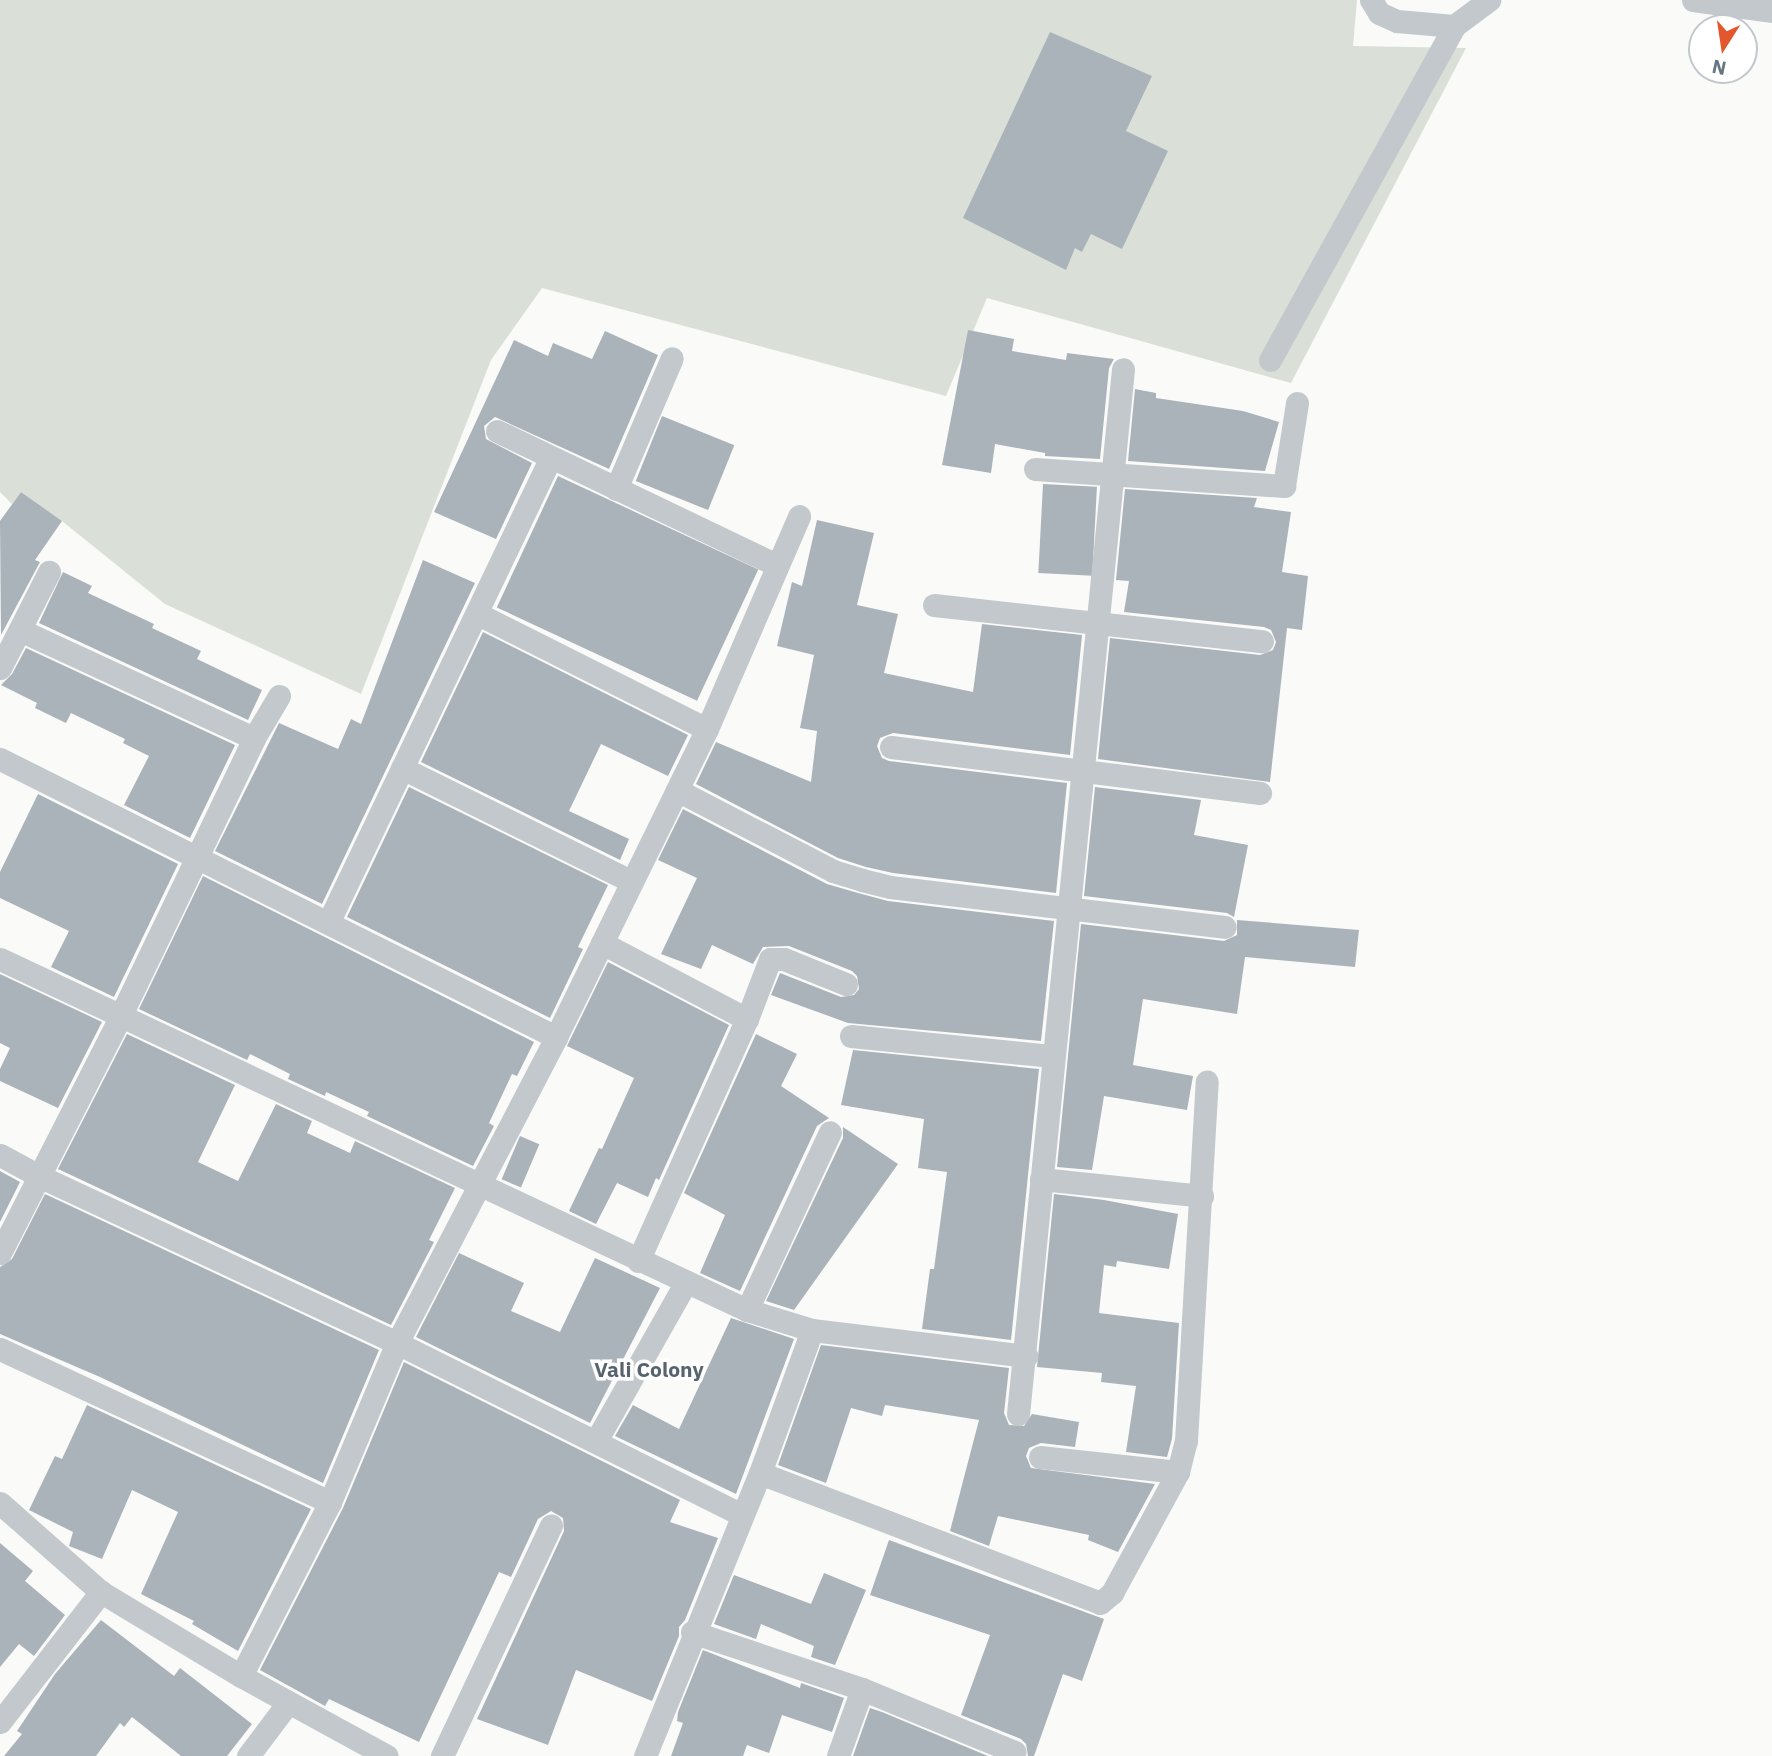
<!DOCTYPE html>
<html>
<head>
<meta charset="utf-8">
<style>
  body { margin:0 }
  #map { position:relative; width:1772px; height:1756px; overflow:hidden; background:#fafaf8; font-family:"IBM Plex Sans",sans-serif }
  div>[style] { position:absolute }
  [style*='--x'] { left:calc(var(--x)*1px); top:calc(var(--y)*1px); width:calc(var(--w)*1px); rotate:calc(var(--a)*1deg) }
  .green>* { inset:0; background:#dadfd7 }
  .building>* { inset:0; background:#aab3b9; transform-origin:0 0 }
  .minor>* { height:23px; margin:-11.5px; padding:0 11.5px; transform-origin:11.5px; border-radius:11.5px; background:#c3c8cc }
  span { translate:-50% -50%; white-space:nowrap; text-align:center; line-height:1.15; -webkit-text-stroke:7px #fff; paint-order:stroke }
  .neighbourhood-label { font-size:21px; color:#57646e; font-weight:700 }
  .north { position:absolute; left:1688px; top:14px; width:70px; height:70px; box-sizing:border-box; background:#fff; border:2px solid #c1c8cd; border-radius:50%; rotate:192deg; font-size:19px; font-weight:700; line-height:28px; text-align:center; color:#657683 }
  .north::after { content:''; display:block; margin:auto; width:24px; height:32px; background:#e4572e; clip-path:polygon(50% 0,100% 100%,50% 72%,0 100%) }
</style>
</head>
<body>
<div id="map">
  <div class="green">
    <div style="clip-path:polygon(0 0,1357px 0,1353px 46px,1466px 48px,1291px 383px,987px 298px,946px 396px,542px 288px,491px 360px,361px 694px,165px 604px,62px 521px,21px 492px,12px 504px,0 492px)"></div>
  </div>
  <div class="building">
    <div style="clip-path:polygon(1050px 32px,1152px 76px,1126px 131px,1168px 151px,1122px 249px,1091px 234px,1082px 252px,1075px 248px,1066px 270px,963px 218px)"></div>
    <div style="clip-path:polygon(968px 330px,1014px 339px,1012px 351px,1066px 360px,1067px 353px,1114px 359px,1109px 368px,1100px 459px,1045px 456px,1045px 453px,995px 444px,991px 473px,942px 465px)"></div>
    <div style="clip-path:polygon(605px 331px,658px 355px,609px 469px,495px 417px,484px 426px,486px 439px,532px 463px,496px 539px,434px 512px,514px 340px,548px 356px,553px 343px,592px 359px)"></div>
    <div style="clip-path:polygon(1135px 389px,1156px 393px,1156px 398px,1243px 411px,1279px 422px,1265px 471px,1128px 461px)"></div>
    <div style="left:662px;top:416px;width:78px;height:70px;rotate:22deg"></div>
    <div style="left:558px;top:476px;width:221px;height:145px;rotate:25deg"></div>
    <div style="left:1043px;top:484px;width:54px;height:89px;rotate:3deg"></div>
    <div style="clip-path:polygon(1125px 489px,1257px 498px,1254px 507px,1291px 512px,1282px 572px,1308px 576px,1302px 630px,1287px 628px,1270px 782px,1098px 759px,1110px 638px,1260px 655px,1273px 650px,1276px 642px,1271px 630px,1264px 627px,1124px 612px,1129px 581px,1116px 580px)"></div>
    <div style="clip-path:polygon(21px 492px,62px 521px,35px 560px,40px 562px,1px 635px,0 521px)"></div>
    <div style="clip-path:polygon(817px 520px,874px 533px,857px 605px,898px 614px,884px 673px,973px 692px,982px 624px,1082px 635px,1070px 755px,893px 733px,880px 738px,877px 746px,882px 758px,889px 761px,1067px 783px,1056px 893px,893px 873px,866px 867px,838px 858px,696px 784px,716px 742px,811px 782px,817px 731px,800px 728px,814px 655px,777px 646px,792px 582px,802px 586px)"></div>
    <div style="clip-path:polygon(423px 560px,475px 583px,322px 904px,215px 851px,279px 723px,338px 749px,351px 719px,361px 724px)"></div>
    <div style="clip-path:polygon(63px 572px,92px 586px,88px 593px,154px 624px,152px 628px,201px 651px,197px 659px,262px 690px,248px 720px,39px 623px)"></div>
    <div style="clip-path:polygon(483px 632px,688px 735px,668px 776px,601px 744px,569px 811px,629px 839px,620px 860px,421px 762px)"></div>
    <div style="clip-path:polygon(26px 648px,235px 745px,190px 838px,124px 805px,149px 756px,123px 743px,125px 739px,71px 713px,66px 723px,35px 708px,37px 703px,1px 685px,12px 674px)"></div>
    <div style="clip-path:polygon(409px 787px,608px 885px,578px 947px,583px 949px,550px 1018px,347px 917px)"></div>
    <div style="clip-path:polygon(1095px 787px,1201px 800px,1194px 835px,1248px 845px,1234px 917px,1227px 913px,1084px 896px)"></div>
    <div style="clip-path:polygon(38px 794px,178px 864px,114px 997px,51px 967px,69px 931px,0 898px,0 872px)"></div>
    <div style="clip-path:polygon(683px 809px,827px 884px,858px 893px,888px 901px,1054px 921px,1041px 1041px,848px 1023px,771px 995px,780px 973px,841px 997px,854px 995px,859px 989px,857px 976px,852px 971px,789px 946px,763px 947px,753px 964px,712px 945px,701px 969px,661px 954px,697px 878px,658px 860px)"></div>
    <div style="clip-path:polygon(203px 876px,534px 1042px,517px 1076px,512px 1074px,489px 1123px,494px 1126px,473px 1166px,367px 1116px,369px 1112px,326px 1092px,325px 1096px,288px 1079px,290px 1074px,250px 1054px,247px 1060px,139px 1009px)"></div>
    <div style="clip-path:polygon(1237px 920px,1359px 930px,1355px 967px,1245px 957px,1237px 1014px,1143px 999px,1133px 1065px,1193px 1076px,1187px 1110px,1104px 1096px,1092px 1170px,1057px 1167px,1081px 924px,1224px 941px,1237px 935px)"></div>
    <div style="clip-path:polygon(608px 962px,729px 1025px,659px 1180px,656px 1178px,648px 1197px,617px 1183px,596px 1224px,569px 1211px,599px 1148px,602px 1149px,634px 1078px,567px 1046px)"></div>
    <div style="clip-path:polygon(0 974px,102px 1022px,58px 1108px,0 1081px,0 1069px,10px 1048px,0 1043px)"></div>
    <div style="clip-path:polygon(127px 1034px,235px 1085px,198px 1162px,238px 1181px,276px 1104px,312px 1121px,307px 1133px,350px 1153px,355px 1141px,455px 1188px,429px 1240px,434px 1242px,391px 1325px,58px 1169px)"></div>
    <div style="clip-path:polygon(756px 1034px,797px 1054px,781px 1086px,829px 1118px,817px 1126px,740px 1291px,700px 1273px,725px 1215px,684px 1193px)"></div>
    <div style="clip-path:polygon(853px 1050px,1039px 1069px,1011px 1340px,922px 1329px,930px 1269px,934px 1269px,947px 1172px,918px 1168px,924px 1119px,841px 1105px)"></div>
    <div style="clip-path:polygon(843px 1127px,898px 1164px,794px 1310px,766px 1301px,843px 1138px)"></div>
    <div style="left:520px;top:1136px;width:21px;height:47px;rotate:23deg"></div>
    <div style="clip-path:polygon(0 1171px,20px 1182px,0 1222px)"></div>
    <div style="clip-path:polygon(45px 1194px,379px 1350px,323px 1483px,100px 1377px,0 1334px,0 1267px,12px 1259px)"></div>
    <div style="clip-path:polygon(1054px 1194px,1104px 1200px,1178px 1214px,1169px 1269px,1117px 1261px,1116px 1267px,1104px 1265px,1099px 1313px,1179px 1323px,1172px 1439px,1167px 1457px,1126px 1452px,1136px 1386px,1101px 1382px,1102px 1373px,1037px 1367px)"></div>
    <div style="clip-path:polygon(459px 1253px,524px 1283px,511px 1311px,560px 1332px,595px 1258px,660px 1288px,590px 1423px,416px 1337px)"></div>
    <div style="clip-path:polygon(731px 1318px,794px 1339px,736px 1494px,615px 1436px,633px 1405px,679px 1429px)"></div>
    <div style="clip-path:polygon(821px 1345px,1009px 1368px,1004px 1413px,1009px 1425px,1024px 1426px,1032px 1414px,1079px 1422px,1075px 1447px,1041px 1443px,1029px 1448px,1026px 1456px,1031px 1468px,1155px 1484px,1118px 1552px,1088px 1540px,1089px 1535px,998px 1516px,989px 1546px,950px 1531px,979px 1420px,885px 1405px,882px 1416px,851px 1408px,826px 1483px,778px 1465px)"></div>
    <div style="clip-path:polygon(404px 1362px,680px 1500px,670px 1522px,718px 1538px,685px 1620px,679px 1627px,679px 1636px,652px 1701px,576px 1670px,548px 1745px,477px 1719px,564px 1531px,563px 1518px,551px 1511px,538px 1519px,511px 1577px,499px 1572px,419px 1742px,329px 1699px,325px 1706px,260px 1670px,343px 1508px)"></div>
    <div style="clip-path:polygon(87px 1405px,311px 1509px,238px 1651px,192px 1624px,194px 1621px,141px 1594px,178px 1512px,132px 1490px,102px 1559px,69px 1546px,73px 1532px,29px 1510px,55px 1456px,62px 1459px)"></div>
    <div style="clip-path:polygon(889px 1540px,1104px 1619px,1082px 1681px,1063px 1674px,1034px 1756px,1028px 1756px,1026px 1744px,1021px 1739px,961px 1715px,990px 1635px,870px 1595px)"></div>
    <div style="clip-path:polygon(0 1543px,33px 1571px,25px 1581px,65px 1615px,34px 1656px,19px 1644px,0 1667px)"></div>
    <div style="clip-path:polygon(824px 1573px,866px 1590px,835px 1665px,811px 1657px,814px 1646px,761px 1624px,756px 1639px,714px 1624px,734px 1575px,811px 1604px)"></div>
    <div style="clip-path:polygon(101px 1620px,174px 1676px,180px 1668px,252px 1724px,227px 1756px,181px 1756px,132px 1717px,124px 1727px,120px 1723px,96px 1756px,4px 1756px,22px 1734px,17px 1731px,55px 1674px)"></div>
    <div style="clip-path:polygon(703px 1650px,800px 1688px,801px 1683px,844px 1698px,832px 1732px,782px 1715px,769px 1753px,747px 1745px,743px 1756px,671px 1756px,683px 1723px,677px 1721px,678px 1712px)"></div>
    <div style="clip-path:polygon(870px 1708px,882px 1712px,988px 1756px,853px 1756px)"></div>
  </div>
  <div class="minor">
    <div style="--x:1371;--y:0;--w:15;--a:58"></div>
    <div style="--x:1379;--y:13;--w:20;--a:24"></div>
    <div style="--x:1397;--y:21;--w:57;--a:5"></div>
    <div style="--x:1693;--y:0;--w:80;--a:7.9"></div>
    <div style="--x:1270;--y:360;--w:381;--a:-61.1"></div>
    <div style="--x:1454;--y:26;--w:44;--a:-36.6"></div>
    <div style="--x:497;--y:431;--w:310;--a:25.6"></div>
    <div style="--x:1035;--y:469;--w:250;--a:3.9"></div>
    <div style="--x:1284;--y:486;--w:84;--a:-81.1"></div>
    <div style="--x:616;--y:489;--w:142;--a:-66.9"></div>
    <div style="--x:934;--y:605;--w:330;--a:6.3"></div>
    <div style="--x:478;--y:614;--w:256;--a:26.7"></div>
    <div style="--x:20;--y:630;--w:258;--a:24.8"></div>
    <div style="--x:0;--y:668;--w:108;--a:-63"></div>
    <div style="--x:891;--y:747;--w:372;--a:7.1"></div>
    <div style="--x:0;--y:759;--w:622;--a:26.57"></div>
    <div style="--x:402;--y:768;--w:255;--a:26.3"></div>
    <div style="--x:677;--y:790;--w:176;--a:27.4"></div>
    <div style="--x:833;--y:871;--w:30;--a:17"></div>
    <div style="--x:862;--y:880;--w:29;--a:14"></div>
    <div style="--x:890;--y:887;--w:337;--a:6.8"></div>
    <div style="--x:329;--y:921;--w:512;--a:-64.44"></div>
    <div style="--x:602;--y:943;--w:164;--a:27.7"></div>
    <div style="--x:0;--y:959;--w:825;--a:25.17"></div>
    <div style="--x:747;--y:1310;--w:68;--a:17.1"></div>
    <div style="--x:812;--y:1330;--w:216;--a:6.9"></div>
    <div style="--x:851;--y:1036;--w:203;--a:5.7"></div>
    <div style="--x:0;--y:1155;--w:44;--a:28.3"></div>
    <div style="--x:39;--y:1176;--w:395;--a:25"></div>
    <div style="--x:397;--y:1343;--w:385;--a:26.5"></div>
    <div style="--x:1041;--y:1179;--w:162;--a:6"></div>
    <div style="--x:0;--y:1253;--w:265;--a:-63"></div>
    <div style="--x:120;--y:1017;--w:310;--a:-64.3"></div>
    <div style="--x:254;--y:738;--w:49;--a:-59.2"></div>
    <div style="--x:638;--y:1261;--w:265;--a:-65.8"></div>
    <div style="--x:747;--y:1019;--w:64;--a:-69"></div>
    <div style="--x:770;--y:959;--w:14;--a:0"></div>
    <div style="--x:784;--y:959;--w:67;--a:22"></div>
    <div style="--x:747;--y:1310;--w:196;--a:-65"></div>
    <div style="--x:0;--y:1349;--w:364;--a:24.9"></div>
    <div style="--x:1018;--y:1414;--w:1050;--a:-84.26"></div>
    <div style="--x:596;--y:1441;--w:183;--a:-60.5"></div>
    <div style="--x:1040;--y:1457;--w:139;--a:6.2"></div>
    <div style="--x:760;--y:1473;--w:364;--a:20.9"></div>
    <div style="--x:1100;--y:1603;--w:16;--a:-40"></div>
    <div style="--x:1112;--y:1593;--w:138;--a:-61.4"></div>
    <div style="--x:1178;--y:1472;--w:32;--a:-76"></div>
    <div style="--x:1186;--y:1441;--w:360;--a:-86.7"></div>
    <div style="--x:0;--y:1503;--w:135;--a:41.4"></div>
    <div style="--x:101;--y:1592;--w:163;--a:31"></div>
    <div style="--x:241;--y:1676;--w:166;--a:28.7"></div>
    <div style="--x:692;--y:1632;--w:179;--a:18.5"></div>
    <div style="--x:862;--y:1689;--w:165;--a:22.4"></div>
    <div style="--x:241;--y:1676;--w:195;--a:-62.9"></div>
    <div style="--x:330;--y:1502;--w:173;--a:-67.2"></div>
    <div style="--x:397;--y:1343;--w:345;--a:-62.5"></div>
    <div style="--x:556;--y:1037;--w:343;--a:-63.9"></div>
    <div style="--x:707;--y:729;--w:232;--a:-66.6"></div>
    <div style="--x:0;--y:1722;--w:165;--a:-52.2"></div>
    <div style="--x:248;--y:1756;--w:66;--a:-53"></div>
    <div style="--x:442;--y:1756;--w:255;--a:-64.7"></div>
    <div style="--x:645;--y:1756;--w:305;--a:-67.9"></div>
    <div style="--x:760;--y:1473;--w:152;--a:-70"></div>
    <div style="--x:838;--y:1756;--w:71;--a:-70.3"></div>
  </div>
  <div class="neighbourhood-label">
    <span style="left:649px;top:1369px">Vali Colony</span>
  </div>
  <div class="north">N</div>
</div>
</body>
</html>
